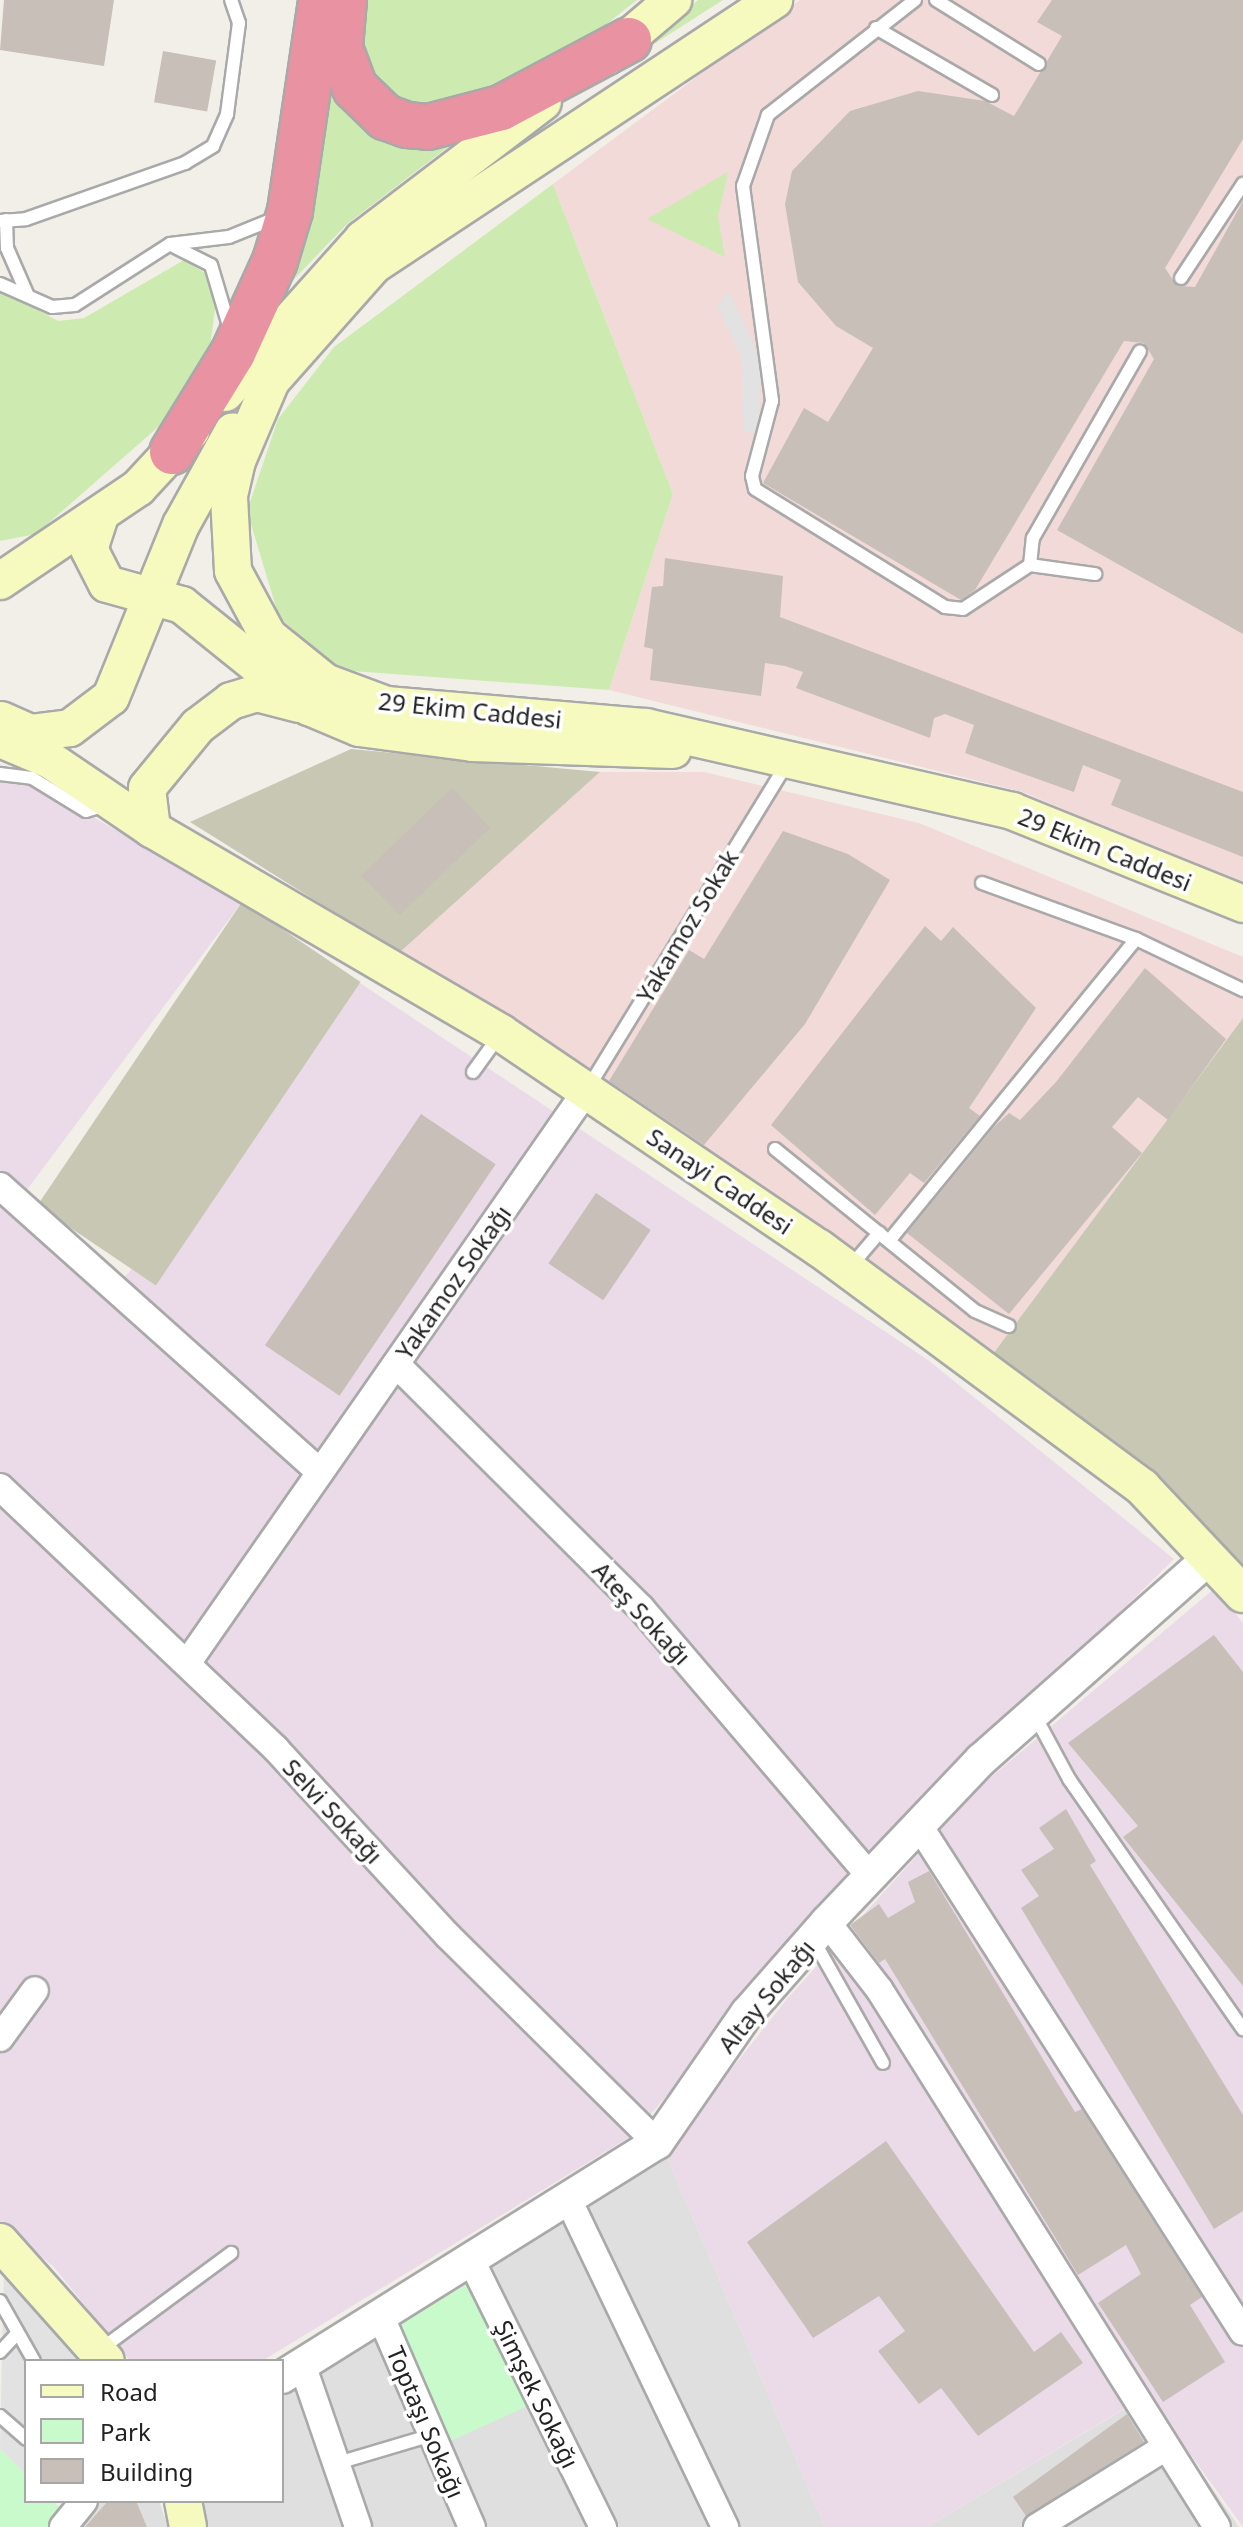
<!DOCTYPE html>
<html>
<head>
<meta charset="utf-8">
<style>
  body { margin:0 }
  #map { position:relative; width:1243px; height:2527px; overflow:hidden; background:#f2efe9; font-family:"Noto Sans",sans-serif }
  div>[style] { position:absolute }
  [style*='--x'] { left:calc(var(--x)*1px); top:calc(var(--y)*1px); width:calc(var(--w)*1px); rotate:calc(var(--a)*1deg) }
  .residential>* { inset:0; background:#e0dfdf }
  .commercial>* { inset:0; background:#f2dad9 }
  .industrial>* { inset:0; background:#ebdbe8 }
  .construction>* { inset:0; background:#c7c7b4; transform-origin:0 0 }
  .grass>* { inset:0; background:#cdebb0 }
  .park>* { inset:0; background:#c8facc }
  .parking>* { inset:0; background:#e2e2e2 }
  .building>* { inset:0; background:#c7bfb8; transform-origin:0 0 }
  .roads { filter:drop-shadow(2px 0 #a9a9a9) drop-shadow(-2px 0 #a9a9a9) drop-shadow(0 2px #a9a9a9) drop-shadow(0 -2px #a9a9a9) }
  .service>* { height:12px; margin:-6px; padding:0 6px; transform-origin:6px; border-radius:6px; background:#fff }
  .minor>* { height:26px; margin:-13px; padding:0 13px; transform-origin:13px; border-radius:13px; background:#fff }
  .tertiary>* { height:32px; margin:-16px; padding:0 16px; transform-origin:16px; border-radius:16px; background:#fff }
  .secondary>* { height:36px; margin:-18px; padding:0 18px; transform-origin:18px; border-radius:18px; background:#f7fabf }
  .motorway>* { height:44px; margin:-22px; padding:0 22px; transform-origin:22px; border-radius:22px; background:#e892a2 }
  span { translate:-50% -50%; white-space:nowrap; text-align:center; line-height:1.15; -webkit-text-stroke:7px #fff; paint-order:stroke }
  .street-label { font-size:24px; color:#222 }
  .legend { position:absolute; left:24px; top:2359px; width:260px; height:144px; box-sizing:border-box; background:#fff; border:2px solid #a7a7a7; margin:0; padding:10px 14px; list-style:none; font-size:24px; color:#222 }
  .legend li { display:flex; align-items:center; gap:16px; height:40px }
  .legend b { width:40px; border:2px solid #a7a7a7 }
</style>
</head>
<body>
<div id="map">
  <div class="residential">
    <div style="clip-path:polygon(665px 2153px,825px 2527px,208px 2527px,199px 2501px,282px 2501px,282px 2397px,400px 2325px,444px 2444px,473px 2280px)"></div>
    <div style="clip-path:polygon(1148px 2395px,1239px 2527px,927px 2527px)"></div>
    <div style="clip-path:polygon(72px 2501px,159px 2501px,168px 2527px,50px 2527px)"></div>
  </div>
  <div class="commercial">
    <div style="clip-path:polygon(800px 0,1243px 0,1243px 885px,1023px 792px,609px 690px,673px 494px,553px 184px)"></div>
    <div style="clip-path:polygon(600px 772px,704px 772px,919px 823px,1243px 957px,1243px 1018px,990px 1358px,399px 953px)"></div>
  </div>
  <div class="industrial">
    <div style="clip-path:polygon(0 764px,242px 902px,23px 1195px,122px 1281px,360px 983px,928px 1360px,1174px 1559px,871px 1857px,633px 2135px,262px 2361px,130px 2361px,53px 2266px,0 2225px)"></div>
    <div style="clip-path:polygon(1215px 1588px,1243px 1623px,1243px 2527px,1147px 2395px,927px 2527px,825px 2527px,665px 2153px,787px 1999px,978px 1788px)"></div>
  </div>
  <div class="construction">
    <div style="clip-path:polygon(351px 749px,600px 772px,399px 953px,190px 822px)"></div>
    <div style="left:242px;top:902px;width:143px;height:366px;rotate:34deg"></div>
    <div style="clip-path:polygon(1243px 1018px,1243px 1573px,990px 1358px)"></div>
  </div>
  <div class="grass">
    <div style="clip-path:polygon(361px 0,637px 0,552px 67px,437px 112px,396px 100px,375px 83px,362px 61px)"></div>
    <div style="clip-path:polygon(698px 0,723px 0,640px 53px)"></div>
    <div style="clip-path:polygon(330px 59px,461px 137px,347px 224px,276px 298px)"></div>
    <div style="clip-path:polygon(728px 172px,718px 217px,725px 257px,647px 219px)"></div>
    <div style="clip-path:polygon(553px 184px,673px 494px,609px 690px,339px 670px,279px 617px,247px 511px,278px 419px,334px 347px)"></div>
    <div style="clip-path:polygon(184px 260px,208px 275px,216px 301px,210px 348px,181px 407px,36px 534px,0 541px,0 289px,58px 321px,84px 318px)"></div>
  </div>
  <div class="park">
    <div style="clip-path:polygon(473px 2280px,532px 2404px,444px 2444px,400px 2325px)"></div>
    <div style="clip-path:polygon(0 2449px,26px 2474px,26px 2501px,53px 2501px,63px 2511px,50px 2527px,0 2527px)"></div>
  </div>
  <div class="parking">
    <div style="clip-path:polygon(729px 291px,761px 361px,758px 435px,743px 431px,742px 358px,717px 305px)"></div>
    <div style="clip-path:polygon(4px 2267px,78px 2361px,26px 2361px,26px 2474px,0 2449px)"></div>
  </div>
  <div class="building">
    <div style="clip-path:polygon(4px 0,114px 0,104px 66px,0 50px)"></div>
    <div style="clip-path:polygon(1052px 0,1243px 0,1243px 139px,1165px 268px,1177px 286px,1195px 287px,1243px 201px,1243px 634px,1057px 530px,1154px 359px,1144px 343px,1124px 341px,975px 590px,961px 600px,763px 483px,804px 408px,828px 422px,873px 348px,836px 326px,798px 282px,785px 204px,792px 171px,850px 111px,918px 91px,985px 101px,1014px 116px,1062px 36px,1037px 22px)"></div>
    <div style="left:163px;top:51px;width:54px;height:52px;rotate:10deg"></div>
    <div style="clip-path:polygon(665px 558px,783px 576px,780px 617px,1243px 792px,1243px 857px,1111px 805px,1121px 780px,1083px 765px,1074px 792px,965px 753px,974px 725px,945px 714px,934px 718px,930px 738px,796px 688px,803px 672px,785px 666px,765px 663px,761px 696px,650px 680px,653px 649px,644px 647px,652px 587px,663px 586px)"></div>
    <div style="left:452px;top:788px;width:55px;height:126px;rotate:46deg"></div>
    <div style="clip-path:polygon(783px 831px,848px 854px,890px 880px,805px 1024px,704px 1145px,609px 1081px,689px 950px,704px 959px)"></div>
    <div style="clip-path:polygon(925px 926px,941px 941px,953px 927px,1036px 1008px,969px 1108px,980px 1116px,924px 1183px,910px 1173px,875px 1215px,771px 1125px)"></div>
    <div style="clip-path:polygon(1145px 968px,1226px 1039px,1168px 1120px,1138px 1097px,1112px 1127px,1142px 1153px,1009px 1314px,907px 1233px,994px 1127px,1009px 1113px,1020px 1120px,1056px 1082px)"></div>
    <div style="left:421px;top:1114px;width:90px;height:279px;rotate:34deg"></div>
    <div style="left:596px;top:1193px;width:66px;height:85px;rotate:34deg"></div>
    <div style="clip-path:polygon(1214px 1635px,1243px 1672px,1243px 1986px,1123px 1837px,1138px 1826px,1068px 1743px)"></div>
    <div style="clip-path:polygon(1066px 1809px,1096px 1861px,1090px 1865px,1243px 2115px,1243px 2211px,1214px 2229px,1021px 1908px,1039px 1896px,1021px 1870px,1054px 1849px,1039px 1828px)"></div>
    <div style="clip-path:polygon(929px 1871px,1075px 2112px,1082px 2109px,1202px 2297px,1190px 2305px,1225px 2362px,1163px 2402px,1098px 2303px,1141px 2274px,1126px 2245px,1078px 2275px,885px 1959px,879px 1963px,850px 1925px,879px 1904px,888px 1918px,915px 1902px,908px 1882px)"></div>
    <div style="clip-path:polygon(886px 2141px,1034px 2352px,1061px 2332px,1083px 2363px,978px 2436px,941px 2388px,919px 2404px,878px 2351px,905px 2331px,879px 2296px,813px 2338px,747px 2242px)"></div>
    <div style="clip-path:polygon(1127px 2414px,1144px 2442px,1026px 2516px,1013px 2497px)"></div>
    <div style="clip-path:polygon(108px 2501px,136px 2501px,147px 2527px,85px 2527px)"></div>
  </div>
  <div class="roads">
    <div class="service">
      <div style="--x:915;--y:0;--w:187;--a:142"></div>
      <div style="--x:768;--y:115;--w:75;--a:109.4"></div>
      <div style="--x:743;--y:186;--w:217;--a:82.3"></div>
      <div style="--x:772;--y:401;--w:78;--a:104.9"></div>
      <div style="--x:752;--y:476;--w:13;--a:77"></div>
      <div style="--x:755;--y:489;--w:224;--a:31.8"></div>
      <div style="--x:945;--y:607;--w:18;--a:6"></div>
      <div style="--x:963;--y:609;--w:80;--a:-33.3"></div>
      <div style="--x:1030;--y:565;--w:66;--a:7.9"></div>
      <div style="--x:936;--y:0;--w:121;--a:31.9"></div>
      <div style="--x:876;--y:28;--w:134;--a:30"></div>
      <div style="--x:6;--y:220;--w:28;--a:88"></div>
      <div style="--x:7;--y:248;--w:52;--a:66.4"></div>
      <div style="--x:0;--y:221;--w:26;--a:-4"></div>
      <div style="--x:26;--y:219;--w:169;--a:-19.4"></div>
      <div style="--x:185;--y:163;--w:33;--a:-31"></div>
      <div style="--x:213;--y:146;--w:35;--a:-66"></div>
      <div style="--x:227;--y:114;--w:92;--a:-82.5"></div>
      <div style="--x:239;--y:23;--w:24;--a:-109"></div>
      <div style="--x:173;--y:246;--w:42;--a:26.6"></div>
      <div style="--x:211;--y:265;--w:67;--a:73.5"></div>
      <div style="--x:1181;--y:278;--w:113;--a:-56.6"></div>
      <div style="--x:0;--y:284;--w:57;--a:23.9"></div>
      <div style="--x:52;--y:307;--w:23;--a:-5"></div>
      <div style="--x:75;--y:305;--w:113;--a:-32.7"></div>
      <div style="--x:170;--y:244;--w:59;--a:-6.8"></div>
      <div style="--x:229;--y:237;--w:51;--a:-22"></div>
      <div style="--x:1030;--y:565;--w:27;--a:-84"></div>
      <div style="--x:1033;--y:538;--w:215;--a:-60.2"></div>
      <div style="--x:0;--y:774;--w:32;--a:7"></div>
      <div style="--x:32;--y:778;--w:63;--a:31.4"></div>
      <div style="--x:86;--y:811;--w:21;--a:-17"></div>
      <div style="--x:982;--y:883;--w:164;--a:20"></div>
      <div style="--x:1136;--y:939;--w:119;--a:25.5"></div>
      <div style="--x:473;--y:1072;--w:44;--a:-54.2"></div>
      <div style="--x:588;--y:1088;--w:381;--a:-58.5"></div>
      <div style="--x:775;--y:1149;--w:257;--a:39"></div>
      <div style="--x:975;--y:1311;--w:37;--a:24"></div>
      <div style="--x:889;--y:1241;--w:390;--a:-50.7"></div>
      <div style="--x:850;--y:1267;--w:45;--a:-49.5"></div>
      <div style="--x:1035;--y:1716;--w:72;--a:61.6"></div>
      <div style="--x:1069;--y:1779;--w:305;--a:55.2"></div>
      <div style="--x:814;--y:1941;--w:140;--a:60.5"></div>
      <div style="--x:0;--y:2301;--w:69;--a:60.5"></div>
      <div style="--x:101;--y:2349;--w:162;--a:-36.4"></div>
      <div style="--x:0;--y:2352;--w:25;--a:-47"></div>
      <div style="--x:0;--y:2416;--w:35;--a:41"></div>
      <div style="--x:341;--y:2462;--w:95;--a:-16.5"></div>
    </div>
    <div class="minor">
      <div style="--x:0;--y:1186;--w:429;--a:41.8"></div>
      <div style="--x:396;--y:1364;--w:346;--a:44.9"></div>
      <div style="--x:641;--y:1608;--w:355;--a:49.5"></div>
      <div style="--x:0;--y:1487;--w:381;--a:43.5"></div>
      <div style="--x:276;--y:1749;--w:254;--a:47.4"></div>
      <div style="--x:448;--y:1936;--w:294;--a:44.7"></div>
      <div style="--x:188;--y:1662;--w:696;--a:-55.12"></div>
      <div style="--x:920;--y:1827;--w:599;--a:57.4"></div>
      <div style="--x:827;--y:1922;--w:85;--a:52.2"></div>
      <div style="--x:879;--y:1989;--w:635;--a:57.86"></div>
      <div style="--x:0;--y:2038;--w:59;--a:-53.9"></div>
      <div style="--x:568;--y:2199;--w:364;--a:64.4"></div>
      <div style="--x:471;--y:2260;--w:298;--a:63.7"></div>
      <div style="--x:381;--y:2317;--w:229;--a:66.6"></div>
      <div style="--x:302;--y:2364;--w:172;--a:71"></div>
      <div style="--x:63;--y:2527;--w:33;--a:-51"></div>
      <div style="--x:1037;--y:2527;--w:152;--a:-31.8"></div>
    </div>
    <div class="tertiary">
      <div style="--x:282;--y:2377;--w:442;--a:-32"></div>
      <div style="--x:657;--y:2143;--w:158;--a:-55.3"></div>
      <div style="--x:747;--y:2013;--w:121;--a:-48.7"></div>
      <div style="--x:827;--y:1922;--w:224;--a:-46.5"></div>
      <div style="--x:981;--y:1760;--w:305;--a:-41.5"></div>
    </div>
    <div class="secondary">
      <div style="--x:607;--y:56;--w:87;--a:-40.3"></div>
      <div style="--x:275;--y:372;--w:97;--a:113.1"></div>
      <div style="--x:237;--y:461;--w:37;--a:103"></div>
      <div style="--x:229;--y:497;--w:74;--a:86.9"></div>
      <div style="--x:233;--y:571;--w:74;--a:61.7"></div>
      <div style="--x:268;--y:636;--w:73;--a:38.9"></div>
      <div style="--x:325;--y:682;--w:66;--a:20.4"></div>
      <div style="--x:387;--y:705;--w:260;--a:4.9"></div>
      <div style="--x:646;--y:727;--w:376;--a:12.9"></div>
      <div style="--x:1012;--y:811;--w:249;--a:21.9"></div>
      <div style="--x:263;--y:390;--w:167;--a:-48.4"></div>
      <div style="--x:374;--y:265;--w:480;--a:-33.5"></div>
      <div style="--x:225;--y:393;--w:207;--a:-48.1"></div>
      <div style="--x:363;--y:239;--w:226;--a:-37.3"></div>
      <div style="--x:100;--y:516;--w:35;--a:108"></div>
      <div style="--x:89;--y:549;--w:39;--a:63"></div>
      <div style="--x:107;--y:584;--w:78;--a:15.6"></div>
      <div style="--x:182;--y:605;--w:163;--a:38.8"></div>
      <div style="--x:309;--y:707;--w:54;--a:22.8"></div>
      <div style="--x:359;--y:728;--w:115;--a:7.5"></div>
      <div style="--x:473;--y:743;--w:200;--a:2"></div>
      <div style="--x:0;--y:581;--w:166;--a:-34"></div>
      <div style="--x:138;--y:488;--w:78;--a:-47.1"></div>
      <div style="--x:1;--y:720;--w:32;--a:24"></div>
      <div style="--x:30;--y:733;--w:40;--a:-7.1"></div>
      <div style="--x:70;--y:728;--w:51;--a:-37.1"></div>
      <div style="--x:111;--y:697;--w:186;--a:-67.9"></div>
      <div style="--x:181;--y:525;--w:107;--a:-61"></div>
      <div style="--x:0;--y:739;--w:54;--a:22.8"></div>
      <div style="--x:50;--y:760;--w:123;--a:34.1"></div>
      <div style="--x:152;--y:829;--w:404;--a:30.3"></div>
      <div style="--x:501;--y:1033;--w:384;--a:34.1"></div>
      <div style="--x:819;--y:1248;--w:402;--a:36.5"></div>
      <div style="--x:1142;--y:1487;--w:147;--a:46.7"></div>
      <div style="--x:152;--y:829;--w:41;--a:-97"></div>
      <div style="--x:147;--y:788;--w:80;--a:-50.6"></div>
      <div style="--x:198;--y:726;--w:41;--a:-37.1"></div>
      <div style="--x:231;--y:701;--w:27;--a:-17"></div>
      <div style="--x:257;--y:693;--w:43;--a:14.7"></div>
      <div style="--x:0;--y:2242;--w:159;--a:48.3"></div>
      <div style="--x:183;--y:2501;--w:26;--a:79"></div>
    </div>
    <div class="motorway">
      <div style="--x:344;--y:0;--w:48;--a:94.8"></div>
      <div style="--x:340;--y:48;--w:43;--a:69.4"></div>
      <div style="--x:355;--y:88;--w:42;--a:44"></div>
      <div style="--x:385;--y:117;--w:23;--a:20"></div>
      <div style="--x:407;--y:125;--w:21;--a:5"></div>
      <div style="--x:428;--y:127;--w:75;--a:-14.6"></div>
      <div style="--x:501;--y:108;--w:145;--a:-28"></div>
      <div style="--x:172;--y:452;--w:116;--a:-58.4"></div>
      <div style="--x:233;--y:353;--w:101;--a:-65.5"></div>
      <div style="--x:275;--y:261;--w:52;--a:-73.3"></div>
      <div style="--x:290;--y:211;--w:213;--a:-81.6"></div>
    </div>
  </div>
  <div class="street-label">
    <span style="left:470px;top:710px;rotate:6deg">29 Ekim Caddesi</span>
    <span style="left:1105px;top:849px;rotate:22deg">29 Ekim Caddesi</span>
    <span style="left:687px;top:926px;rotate:-59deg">Yakamoz Sokak</span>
    <span style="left:720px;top:1181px;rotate:34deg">Sanayi Caddesi</span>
    <span style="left:453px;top:1282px;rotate:-55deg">Yakamoz Sokağı</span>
    <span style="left:642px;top:1613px;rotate:47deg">Ateş Sokağı</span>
    <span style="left:333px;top:1811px;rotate:47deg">Selvi Sokağı</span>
    <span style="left:766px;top:1996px;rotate:-51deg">Altay Sokağı</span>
    <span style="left:537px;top:2394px;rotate:64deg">Şimşek Sokağı</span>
    <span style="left:426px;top:2422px;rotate:67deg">Toptaşı Sokağı</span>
  </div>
  <ul class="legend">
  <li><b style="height:10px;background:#f7fabf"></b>Road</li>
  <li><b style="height:22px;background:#c8facc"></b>Park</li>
  <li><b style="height:22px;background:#c7bfb8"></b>Building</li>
  </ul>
</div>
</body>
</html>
